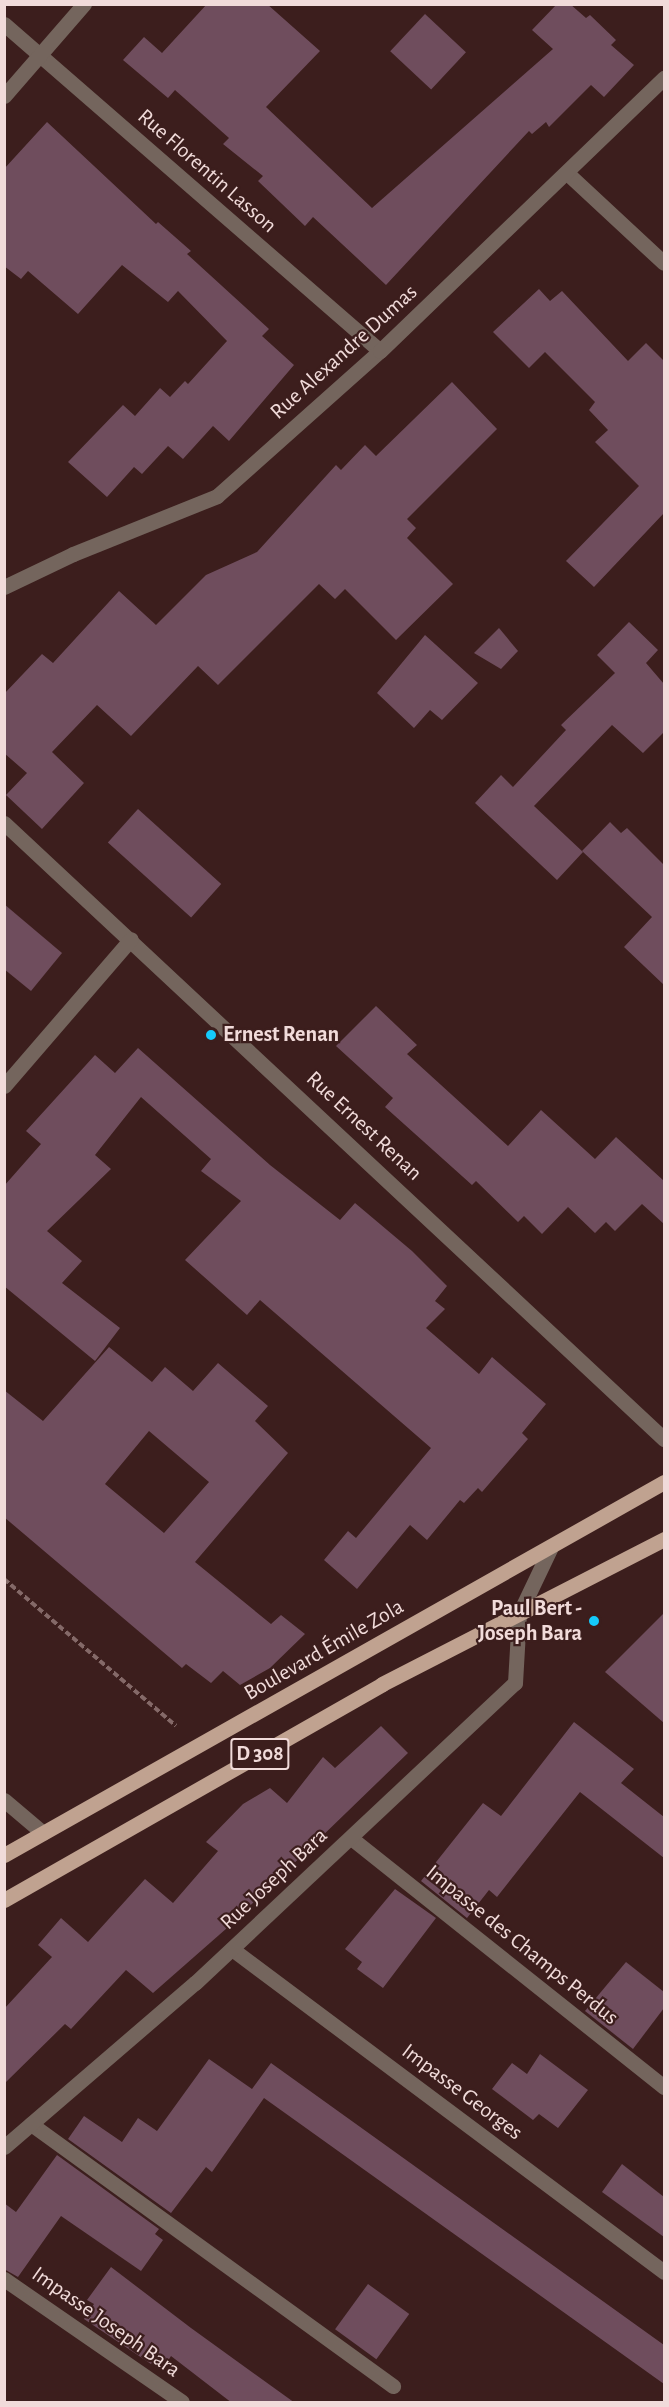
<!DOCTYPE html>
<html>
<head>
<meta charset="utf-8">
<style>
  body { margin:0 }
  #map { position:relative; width:669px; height:2407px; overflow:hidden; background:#3c1e1d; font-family:"Alegreya Sans",sans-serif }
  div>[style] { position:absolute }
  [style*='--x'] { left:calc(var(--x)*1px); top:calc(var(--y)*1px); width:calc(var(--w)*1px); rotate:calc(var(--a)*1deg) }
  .building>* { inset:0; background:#6f4d5d; transform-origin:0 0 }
  .path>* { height:4px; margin-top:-2px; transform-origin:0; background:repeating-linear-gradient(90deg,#846968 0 6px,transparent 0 9px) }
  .lane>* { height:15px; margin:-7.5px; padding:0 7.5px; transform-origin:7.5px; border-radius:7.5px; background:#74655d }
  .street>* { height:15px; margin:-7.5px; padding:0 7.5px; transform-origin:7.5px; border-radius:7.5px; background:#74655d }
  .primary>* { height:15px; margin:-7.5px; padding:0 7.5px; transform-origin:7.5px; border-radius:7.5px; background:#c0a290 }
  .dots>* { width:16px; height:16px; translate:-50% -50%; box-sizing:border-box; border:3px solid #3c1e1d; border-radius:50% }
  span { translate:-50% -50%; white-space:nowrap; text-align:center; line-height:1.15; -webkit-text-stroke:4.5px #3c1e1d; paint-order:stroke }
  .shield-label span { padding:2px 4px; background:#3c1e1d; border:2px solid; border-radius:4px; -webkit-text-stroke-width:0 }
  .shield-label { font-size:21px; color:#f1dbda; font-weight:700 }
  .street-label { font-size:22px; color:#f1dbda }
  .poi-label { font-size:22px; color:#f1dbda; font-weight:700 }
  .left { translate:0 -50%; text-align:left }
  .right { translate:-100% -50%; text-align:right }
  .frame { position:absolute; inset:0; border:6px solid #f1dbda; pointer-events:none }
</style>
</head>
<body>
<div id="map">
  <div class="building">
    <div style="clip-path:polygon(207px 4px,267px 4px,320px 51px,266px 107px,372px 208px,553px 49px,532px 30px,557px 4px,570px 4px,586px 18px,590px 15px,616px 40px,611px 45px,634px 65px,604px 97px,591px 85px,549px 127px,546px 122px,532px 134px,529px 131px,386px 285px,313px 217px,305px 226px,258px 181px,263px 176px,223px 144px,229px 138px,175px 90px,168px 98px,123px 60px,144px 37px,162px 53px)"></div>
    <div style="left:425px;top:14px;width:56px;height:51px;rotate:43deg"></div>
    <div style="clip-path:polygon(47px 122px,156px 224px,158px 222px,191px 251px,187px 254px,269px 329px,262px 336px,294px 365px,229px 441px,213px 426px,183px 459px,168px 446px,142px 474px,134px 467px,107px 497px,68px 462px,123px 405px,135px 416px,160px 388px,170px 397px,185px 381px,188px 384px,227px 341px,178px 291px,168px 302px,122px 265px,78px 314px,28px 271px,21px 279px,4px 266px,4px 169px)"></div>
    <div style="clip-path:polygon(539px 289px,550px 301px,562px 291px,628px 361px,646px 343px,664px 361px,664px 513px,594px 587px,566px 561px,639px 486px,595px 442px,608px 430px,589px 410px,595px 402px,545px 352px,529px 368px,493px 332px)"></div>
    <div style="clip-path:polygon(452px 382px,497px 429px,407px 519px,416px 528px,407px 538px,453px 584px,396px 640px,345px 589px,335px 599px,319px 584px,218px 685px,198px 666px,131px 736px,97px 705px,52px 752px,84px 783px,42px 829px,6px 795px,27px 773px,4px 753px,4px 694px,42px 654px,53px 663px,119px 591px,156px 625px,206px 575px,257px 552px,336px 465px,341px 470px,365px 445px,376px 456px)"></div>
    <div style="clip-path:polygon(629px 622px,658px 650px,646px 663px,664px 684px,664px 732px,643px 753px,612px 725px,534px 806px,583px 852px,557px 880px,475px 803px,501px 775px,513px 787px,566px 730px,561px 725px,615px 673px,597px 655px)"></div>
    <div style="clip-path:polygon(499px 628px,518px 651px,501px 669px,474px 653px)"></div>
    <div style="clip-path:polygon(425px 635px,478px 683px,442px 720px,430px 710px,414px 728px,377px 693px)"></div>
    <div style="left:138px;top:809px;width:112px;height:45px;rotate:42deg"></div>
    <div style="clip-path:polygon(610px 822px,621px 833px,627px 828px,664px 865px,664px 985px,624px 947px,652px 917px,582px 851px)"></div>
    <div style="clip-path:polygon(4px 904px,62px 953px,31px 991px,4px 969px)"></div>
    <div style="clip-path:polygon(376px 1006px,417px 1045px,407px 1054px,508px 1146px,541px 1110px,595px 1159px,616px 1137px,664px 1181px,664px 1224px,642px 1204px,615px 1231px,606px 1222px,595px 1233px,568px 1207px,542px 1234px,524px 1216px,518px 1222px,476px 1181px,472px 1185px,385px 1107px,393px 1098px,336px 1046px)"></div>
    <div style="clip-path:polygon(138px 1048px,270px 1165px,340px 1220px,355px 1203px,412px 1251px,447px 1286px,435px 1301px,445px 1309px,426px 1328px,479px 1374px,492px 1357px,546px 1404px,522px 1433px,528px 1439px,482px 1492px,478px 1488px,464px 1503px,460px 1500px,427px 1540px,410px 1525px,357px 1589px,324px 1560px,348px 1531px,356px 1538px,431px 1448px,260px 1300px,247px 1315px,185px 1260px,241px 1201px,201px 1171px,211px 1159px,141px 1097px,95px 1155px,111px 1169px,47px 1231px,82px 1261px,62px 1283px,120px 1328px,95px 1361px,4px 1286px,4px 1186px,41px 1144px,26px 1131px,95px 1055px,115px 1073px)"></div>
    <div style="clip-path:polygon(evenodd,109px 1347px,152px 1382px,165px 1367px,193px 1391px,218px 1363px,268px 1406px,255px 1421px,288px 1453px,195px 1562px,271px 1624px,281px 1615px,305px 1634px,270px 1668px,240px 1685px,223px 1671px,211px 1683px,186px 1664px,182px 1668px,4px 1517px,4px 1390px,43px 1421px,109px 1347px,149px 1431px,209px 1482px,164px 1533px,105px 1484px,149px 1431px)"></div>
    <div style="clip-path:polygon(664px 1613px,664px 1723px,605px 1672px)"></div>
    <div style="clip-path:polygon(574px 1722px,634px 1769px,621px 1783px,664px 1817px,664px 1858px,580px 1792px,497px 1897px,489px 1890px,467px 1918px,421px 1881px,483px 1803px,501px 1816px)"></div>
    <div style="clip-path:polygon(381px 1726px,408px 1753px,227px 1928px,153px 1993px,126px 1970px,71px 2029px,65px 2024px,4px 2084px,4px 2009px,52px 1957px,38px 1945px,61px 1918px,88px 1942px,145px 1879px,173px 1903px,218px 1851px,206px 1842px,243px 1804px,270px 1788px,287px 1803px,323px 1757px,335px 1768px)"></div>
    <div style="clip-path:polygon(395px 1889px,436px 1918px,383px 1988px,357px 1969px,362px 1962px,345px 1949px)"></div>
    <div style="clip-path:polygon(626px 1962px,664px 1992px,664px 2008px,633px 2049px,585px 2011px)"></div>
    <div style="clip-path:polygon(540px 2054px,588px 2090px,558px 2128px,539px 2114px,533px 2120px,492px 2089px,512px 2063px,527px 2074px)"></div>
    <div style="clip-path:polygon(209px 2059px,252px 2089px,271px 2063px,664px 2345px,664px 2384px,264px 2098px,212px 2172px,206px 2167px,171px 2213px,68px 2139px,84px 2116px,122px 2142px,138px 2118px,157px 2131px)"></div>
    <div style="clip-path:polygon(57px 2155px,159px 2229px,155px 2234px,163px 2240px,141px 2271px,61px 2216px,18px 2277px,4px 2269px,4px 2203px,16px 2212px)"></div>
    <div style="clip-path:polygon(622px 2164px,664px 2197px,664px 2237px,602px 2192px)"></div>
    <div style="clip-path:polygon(111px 2267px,191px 2328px,295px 2403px,232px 2403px,171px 2356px,166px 2364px,156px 2357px,151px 2364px,84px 2319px,94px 2304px,87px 2300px)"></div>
    <div style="left:368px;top:2284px;width:51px;height:56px;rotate:36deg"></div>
  </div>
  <div class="path">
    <div style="--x:4;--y:1579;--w:226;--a:40.5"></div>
  </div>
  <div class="lane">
    <div style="--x:351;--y:1838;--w:400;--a:38.5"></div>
    <div style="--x:232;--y:1949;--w:539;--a:36.78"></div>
    <div style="--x:31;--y:2124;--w:447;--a:35.9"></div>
    <div style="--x:4;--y:2279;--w:216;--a:34.6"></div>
  </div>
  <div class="street">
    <div style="--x:4;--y:24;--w:498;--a:41"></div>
    <div style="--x:4;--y:96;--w:122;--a:-49"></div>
    <div style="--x:567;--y:173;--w:132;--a:42.9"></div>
    <div style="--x:4;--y:587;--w:76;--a:-25.6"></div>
    <div style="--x:73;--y:554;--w:155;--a:-21.9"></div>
    <div style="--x:217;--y:496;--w:218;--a:-41.7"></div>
    <div style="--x:380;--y:351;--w:394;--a:-43.9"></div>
    <div style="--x:4;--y:823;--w:903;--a:43.03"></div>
    <div style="--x:4;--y:1086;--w:194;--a:-49.2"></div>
    <div style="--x:4;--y:1800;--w:51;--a:40.2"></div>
    <div style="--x:4;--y:2147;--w:252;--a:-40.7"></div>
    <div style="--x:195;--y:1983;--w:439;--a:-43.2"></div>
    <div style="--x:515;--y:1683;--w:69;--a:-86.7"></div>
    <div style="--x:519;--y:1614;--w:74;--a:-64.5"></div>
  </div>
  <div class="primary">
    <div style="--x:4;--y:1855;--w:758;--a:-29.47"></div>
    <div style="--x:4;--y:1900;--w:435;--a:-29.7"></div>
    <div style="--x:382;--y:1684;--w:317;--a:-27.2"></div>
  </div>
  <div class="dots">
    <div style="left:211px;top:1035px;background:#15cafb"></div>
    <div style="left:594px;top:1621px;background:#15cafb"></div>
  </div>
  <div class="shield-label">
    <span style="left:260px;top:1754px">D 308</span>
  </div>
  <div class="street-label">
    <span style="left:207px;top:171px;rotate:41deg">Rue Florentin Lasson</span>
    <span style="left:344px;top:352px;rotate:-42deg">Rue Alexandre Dumas</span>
    <span style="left:364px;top:1126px;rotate:43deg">Rue Ernest Renan</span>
    <span style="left:324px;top:1650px;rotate:-30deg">Boulevard Émile Zola</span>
    <span style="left:274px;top:1879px;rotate:-43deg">Rue Joseph Bara</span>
    <span style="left:522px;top:1945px;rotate:39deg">Impasse des Champs Perdus</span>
    <span style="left:462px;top:2092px;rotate:37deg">Impasse Georges</span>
    <span style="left:106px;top:2322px;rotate:35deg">Impasse Joseph Bara</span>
  </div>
  <div class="poi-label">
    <span class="left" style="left:223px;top:1035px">Ernest Renan</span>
    <span class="right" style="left:582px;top:1621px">Paul Bert -<br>Joseph Bara</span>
  </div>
  <div class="frame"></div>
</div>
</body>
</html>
